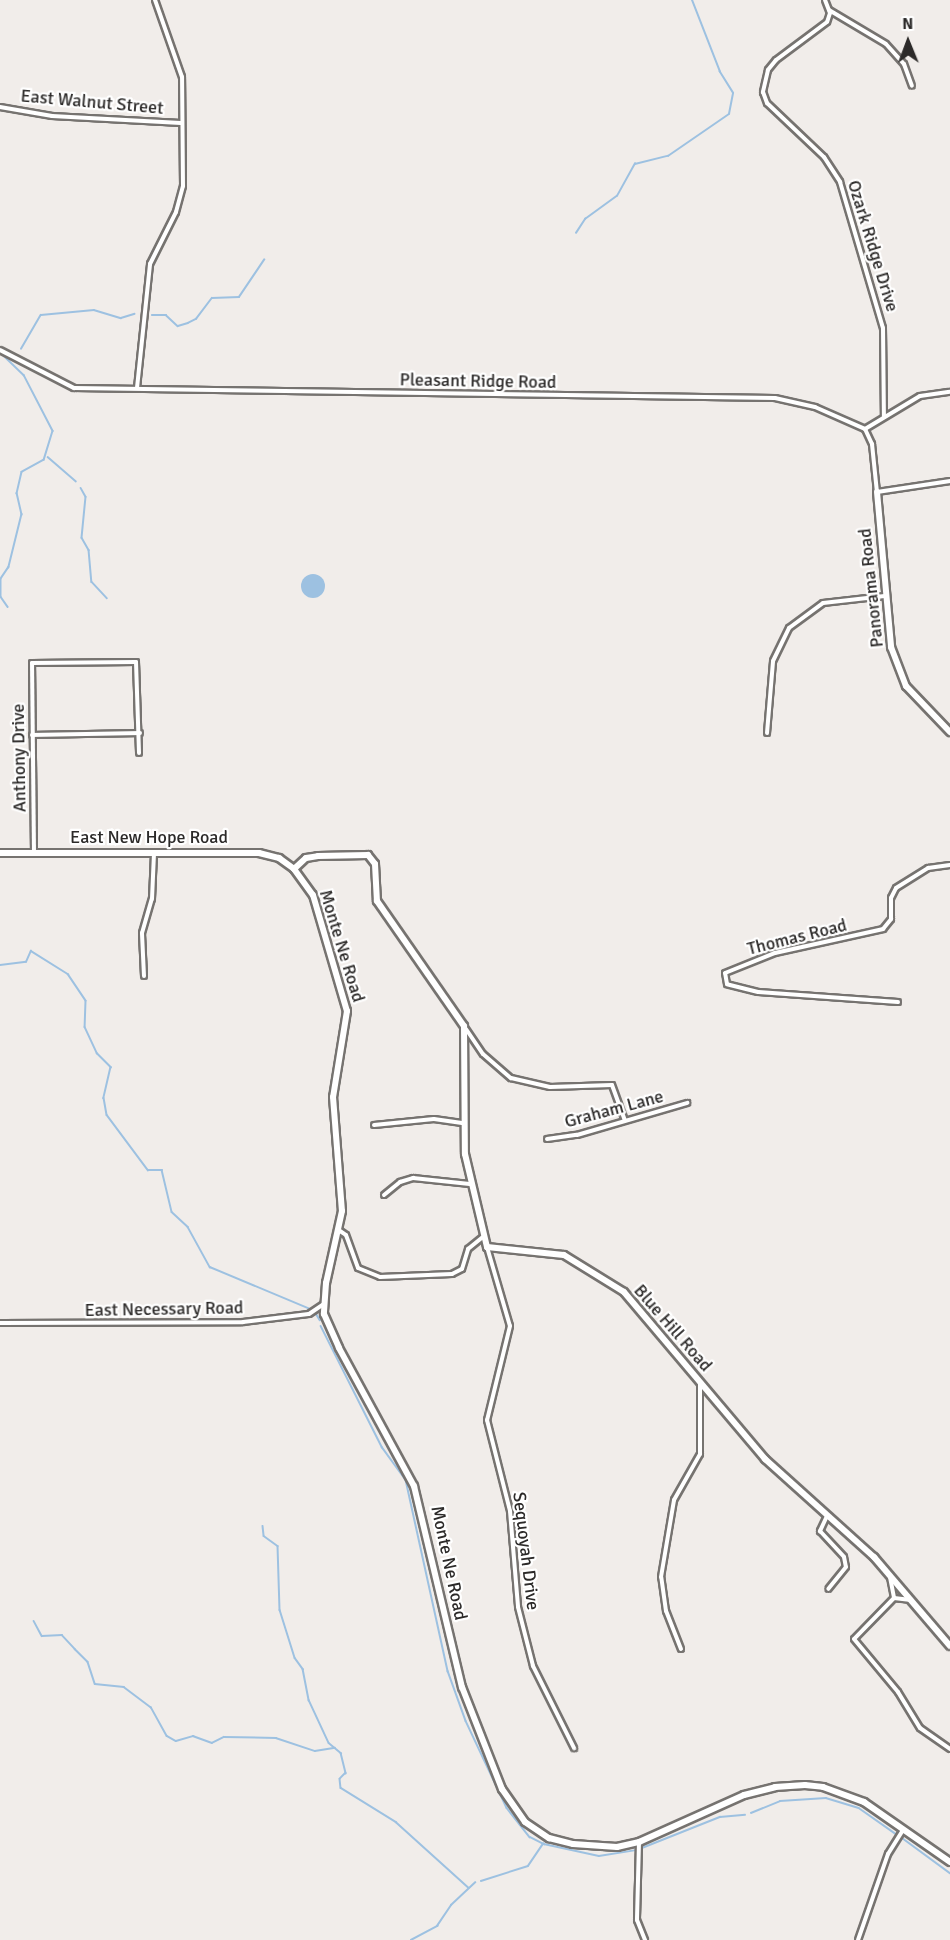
<!DOCTYPE html>
<html>
<head>
<meta charset="utf-8">
<style>
  body { margin:0 }
  #map { position:relative; width:950px; height:1940px; overflow:hidden; background:#f1edea; font-family:Signika,sans-serif }
  div>[style] { position:absolute }
  [style*='--x'] { left:calc(var(--x)*1px); top:calc(var(--y)*1px); width:calc(var(--w)*1px); rotate:calc(var(--a)*1deg) }
  .water>* { inset:0; background:#9dc1e1 }
  .round { border-radius:50% }
  .stream>* { height:1.5px; margin:-0.75px; padding:0 0.75px; transform-origin:0.75px; border-radius:0.75px; background:#9dc1e1 }
  .roads { filter:drop-shadow(2px 0 #767370) drop-shadow(-2px 0 #767370) drop-shadow(0 2px #767370) drop-shadow(0 -2px #767370) }
  .street>* { height:4px; margin:-2px; padding:0 2px; transform-origin:2px; border-radius:2px; background:#fff }
  .secondary>* { height:6px; margin:-3px; padding:0 3px; transform-origin:3px; border-radius:3px; background:#fff }
  span { translate:-50% -50%; white-space:nowrap; text-align:center; line-height:1.15; -webkit-text-stroke:4.5px #fff; paint-order:stroke }
  .street-label { font-size:18px; color:#2c2a29 }
  .north { position:absolute; left:878px; top:12px; width:60px; height:60px; -webkit-text-stroke:4px #fff; paint-order:stroke; rotate:359deg; font-size:16px; font-weight:700; line-height:24px; text-align:center; color:#2c2a29 }
  .north::after { content:''; display:block; margin:auto; width:21px; height:27px; background:#2c2a29; clip-path:polygon(50% 0,100% 100%,50% 72%,0 100%) }
</style>
</head>
<body>
<div id="map">
  <div class="water">
    <div class="round" style="left:301px;top:574px;width:24px;height:24px"></div>
  </div>
  <div class="stream">
    <div style="--x:576;--y:233;--w:17;--a:-57"></div>
    <div style="--x:585;--y:219;--w:39;--a:-36"></div>
    <div style="--x:617;--y:196;--w:37;--a:-61"></div>
    <div style="--x:635;--y:164;--w:34;--a:-14"></div>
    <div style="--x:668;--y:156;--w:74;--a:-34.5"></div>
    <div style="--x:729;--y:114;--w:21;--a:-79"></div>
    <div style="--x:733;--y:93;--w:25;--a:-122"></div>
    <div style="--x:720;--y:72;--w:77;--a:-111.3"></div>
    <div style="--x:152;--y:315;--w:14;--a:0"></div>
    <div style="--x:166;--y:315;--w:16;--a:43"></div>
    <div style="--x:178;--y:326;--w:10;--a:-17"></div>
    <div style="--x:188;--y:323;--w:9;--a:-27"></div>
    <div style="--x:196;--y:319;--w:26;--a:-53"></div>
    <div style="--x:212;--y:298;--w:27;--a:-2"></div>
    <div style="--x:239;--y:297;--w:45;--a:-56"></div>
    <div style="--x:21;--y:349;--w:39;--a:-60"></div>
    <div style="--x:41;--y:315;--w:53;--a:-5.4"></div>
    <div style="--x:94;--y:310;--w:28;--a:17"></div>
    <div style="--x:121;--y:318;--w:14;--a:-17"></div>
    <div style="--x:1;--y:353;--w:32;--a:44"></div>
    <div style="--x:24;--y:375;--w:63;--a:62.6"></div>
    <div style="--x:53;--y:431;--w:30;--a:107"></div>
    <div style="--x:44;--y:460;--w:25;--a:151"></div>
    <div style="--x:22;--y:472;--w:22;--a:103"></div>
    <div style="--x:17;--y:493;--w:22;--a:77"></div>
    <div style="--x:22;--y:514;--w:55;--a:103.8"></div>
    <div style="--x:9;--y:567;--w:14;--a:124"></div>
    <div style="--x:1;--y:579;--w:18;--a:90"></div>
    <div style="--x:1;--y:597;--w:12;--a:55"></div>
    <div style="--x:48;--y:457;--w:37;--a:41"></div>
    <div style="--x:81;--y:488;--w:10;--a:61"></div>
    <div style="--x:86;--y:497;--w:41;--a:95.6"></div>
    <div style="--x:82;--y:538;--w:14;--a:60"></div>
    <div style="--x:89;--y:550;--w:32;--a:85"></div>
    <div style="--x:92;--y:582;--w:22;--a:47"></div>
    <div style="--x:0;--y:965;--w:26;--a:-7"></div>
    <div style="--x:26;--y:962;--w:12;--a:-66"></div>
    <div style="--x:31;--y:951;--w:44;--a:31.9"></div>
    <div style="--x:68;--y:974;--w:32;--a:56"></div>
    <div style="--x:86;--y:1001;--w:26;--a:92"></div>
    <div style="--x:85;--y:1027;--w:29;--a:65"></div>
    <div style="--x:97;--y:1053;--w:20;--a:45"></div>
    <div style="--x:111;--y:1067;--w:32;--a:103"></div>
    <div style="--x:104;--y:1098;--w:17;--a:80"></div>
    <div style="--x:107;--y:1115;--w:69;--a:53.3"></div>
    <div style="--x:148;--y:1170;--w:14;--a:0"></div>
    <div style="--x:162;--y:1170;--w:43;--a:76.6"></div>
    <div style="--x:172;--y:1212;--w:22;--a:43"></div>
    <div style="--x:188;--y:1227;--w:46;--a:61.2"></div>
    <div style="--x:210;--y:1267;--w:112;--a:22.7"></div>
    <div style="--x:317;--y:1315;--w:6;--a:59"></div>
    <div style="--x:321;--y:1326;--w:136;--a:63.2"></div>
    <div style="--x:382;--y:1447;--w:41;--a:54"></div>
    <div style="--x:406;--y:1480;--w:196;--a:77.6"></div>
    <div style="--x:448;--y:1671;--w:53;--a:70.2"></div>
    <div style="--x:466;--y:1721;--w:96;--a:64.8"></div>
    <div style="--x:507;--y:1808;--w:37;--a:52"></div>
    <div style="--x:530;--y:1837;--w:16;--a:27"></div>
    <div style="--x:544;--y:1844;--w:56;--a:12.3"></div>
    <div style="--x:599;--y:1856;--w:37;--a:-9"></div>
    <div style="--x:263;--y:1526;--w:10;--a:84"></div>
    <div style="--x:264;--y:1536;--w:17;--a:36"></div>
    <div style="--x:278;--y:1546;--w:64;--a:88.2"></div>
    <div style="--x:280;--y:1610;--w:50;--a:72.6"></div>
    <div style="--x:295;--y:1658;--w:14;--a:54"></div>
    <div style="--x:303;--y:1669;--w:32;--a:79"></div>
    <div style="--x:309;--y:1700;--w:47;--a:65.1"></div>
    <div style="--x:329;--y:1743;--w:16;--a:40"></div>
    <div style="--x:341;--y:1753;--w:21;--a:76"></div>
    <div style="--x:346;--y:1773;--w:8;--a:135"></div>
    <div style="--x:340;--y:1779;--w:9;--a:84"></div>
    <div style="--x:341;--y:1788;--w:65;--a:31.7"></div>
    <div style="--x:396;--y:1822;--w:98;--a:42.1"></div>
    <div style="--x:34;--y:1621;--w:17;--a:62"></div>
    <div style="--x:42;--y:1636;--w:20;--a:-3"></div>
    <div style="--x:62;--y:1635;--w:19;--a:47"></div>
    <div style="--x:75;--y:1649;--w:18;--a:45"></div>
    <div style="--x:88;--y:1662;--w:23;--a:72"></div>
    <div style="--x:95;--y:1684;--w:29;--a:6"></div>
    <div style="--x:124;--y:1687;--w:34;--a:37"></div>
    <div style="--x:151;--y:1707;--w:33;--a:61"></div>
    <div style="--x:167;--y:1736;--w:10;--a:29"></div>
    <div style="--x:176;--y:1741;--w:18;--a:-16"></div>
    <div style="--x:193;--y:1736;--w:20;--a:20"></div>
    <div style="--x:212;--y:1743;--w:13;--a:-27"></div>
    <div style="--x:224;--y:1737;--w:52;--a:1.1"></div>
    <div style="--x:276;--y:1738;--w:41;--a:18.4"></div>
    <div style="--x:315;--y:1751;--w:20;--a:-9"></div>
    <div style="--x:751;--y:1813;--w:31;--a:-22"></div>
    <div style="--x:780;--y:1801;--w:46;--a:-3.7"></div>
    <div style="--x:826;--y:1798;--w:34;--a:17"></div>
    <div style="--x:859;--y:1808;--w:45;--a:35.1"></div>
    <div style="--x:901;--y:1837;--w:61;--a:36.3"></div>
    <div style="--x:642;--y:1848;--w:84;--a:-21.7"></div>
    <div style="--x:720;--y:1817;--w:25;--a:-5"></div>
    <div style="--x:481;--y:1881;--w:49;--a:-17.7"></div>
    <div style="--x:528;--y:1866;--w:27;--a:-56"></div>
    <div style="--x:411;--y:1940;--w:30;--a:-28"></div>
    <div style="--x:437;--y:1926;--w:25;--a:-56"></div>
    <div style="--x:451;--y:1905;--w:33;--a:-43"></div>
  </div>
  <div class="roads">
    <div class="street">
      <div style="--x:825;--y:0;--w:14;--a:69"></div>
      <div style="--x:830;--y:13;--w:9;--a:108"></div>
      <div style="--x:827;--y:22;--w:64;--a:143.3"></div>
      <div style="--x:776;--y:60;--w:13;--a:129"></div>
      <div style="--x:768;--y:70;--w:23;--a:103"></div>
      <div style="--x:763;--y:92;--w:12;--a:70"></div>
      <div style="--x:767;--y:103;--w:79;--a:43.5"></div>
      <div style="--x:824;--y:157;--w:30;--a:57"></div>
      <div style="--x:840;--y:182;--w:152;--a:73.6"></div>
      <div style="--x:883;--y:328;--w:89;--a:89.4"></div>
      <div style="--x:829;--y:10;--w:66;--a:30.8"></div>
      <div style="--x:886;--y:44;--w:27;--a:48"></div>
      <div style="--x:904;--y:64;--w:23;--a:70"></div>
      <div style="--x:0;--y:107;--w:53;--a:9.8"></div>
      <div style="--x:52;--y:116;--w:129;--a:3.1"></div>
      <div style="--x:0;--y:350;--w:83;--a:27.2"></div>
      <div style="--x:74;--y:388;--w:701;--a:0.82"></div>
      <div style="--x:775;--y:398;--w:41;--a:12.7"></div>
      <div style="--x:815;--y:407;--w:55;--a:23.7"></div>
      <div style="--x:865;--y:429;--w:64;--a:-31"></div>
      <div style="--x:920;--y:396;--w:30;--a:-8"></div>
      <div style="--x:137;--y:388;--w:125;--a:-84"></div>
      <div style="--x:150;--y:264;--w:58;--a:-63.4"></div>
      <div style="--x:176;--y:212;--w:27;--a:-75"></div>
      <div style="--x:183;--y:186;--w:109;--a:-90.5"></div>
      <div style="--x:182;--y:77;--w:82;--a:-109.3"></div>
      <div style="--x:865;--y:429;--w:17;--a:65"></div>
      <div style="--x:872;--y:444;--w:48;--a:84.1"></div>
      <div style="--x:877;--y:492;--w:74;--a:-8.6"></div>
      <div style="--x:767;--y:733;--w:72;--a:-85.2"></div>
      <div style="--x:773;--y:661;--w:37;--a:-64"></div>
      <div style="--x:789;--y:628;--w:42;--a:-36.3"></div>
      <div style="--x:823;--y:603;--w:62;--a:-6.4"></div>
      <div style="--x:32;--y:735;--w:108;--a:-1.1"></div>
      <div style="--x:34;--y:852;--w:189;--a:-90.6"></div>
      <div style="--x:32;--y:663;--w:104;--a:-0.6"></div>
      <div style="--x:136;--y:662;--w:91;--a:88.1"></div>
      <div style="--x:144;--y:976;--w:43;--a:-92.7"></div>
      <div style="--x:142;--y:933;--w:35;--a:-74"></div>
      <div style="--x:152;--y:899;--w:46;--a:-87.5"></div>
      <div style="--x:898;--y:1002;--w:140;--a:-175.9"></div>
      <div style="--x:758;--y:992;--w:32;--a:-166"></div>
      <div style="--x:727;--y:984;--w:11;--a:-100"></div>
      <div style="--x:725;--y:973;--w:54;--a:-21.8"></div>
      <div style="--x:775;--y:953;--w:111;--a:-12.5"></div>
      <div style="--x:883;--y:929;--w:13;--a:-51"></div>
      <div style="--x:891;--y:919;--w:21;--a:-90"></div>
      <div style="--x:891;--y:898;--w:11;--a:-63"></div>
      <div style="--x:896;--y:888;--w:38;--a:-32"></div>
      <div style="--x:928;--y:868;--w:22;--a:-8"></div>
      <div style="--x:466;--y:1029;--w:30;--a:56"></div>
      <div style="--x:483;--y:1054;--w:37;--a:41"></div>
      <div style="--x:511;--y:1078;--w:40;--a:13"></div>
      <div style="--x:550;--y:1087;--w:62;--a:-1.8"></div>
      <div style="--x:612;--y:1085;--w:37;--a:70"></div>
      <div style="--x:374;--y:1125;--w:60;--a:-5.7"></div>
      <div style="--x:434;--y:1119;--w:30;--a:8"></div>
      <div style="--x:547;--y:1139;--w:30;--a:-8"></div>
      <div style="--x:577;--y:1135;--w:115;--a:-16.2"></div>
      <div style="--x:384;--y:1195;--w:21;--a:-39"></div>
      <div style="--x:400;--y:1182;--w:14;--a:-17"></div>
      <div style="--x:413;--y:1178;--w:57;--a:6"></div>
      <div style="--x:340;--y:1231;--w:7;--a:34"></div>
      <div style="--x:346;--y:1235;--w:35;--a:70"></div>
      <div style="--x:358;--y:1268;--w:24;--a:22"></div>
      <div style="--x:380;--y:1277;--w:72;--a:-2.4"></div>
      <div style="--x:452;--y:1274;--w:11;--a:-27"></div>
      <div style="--x:462;--y:1269;--w:21;--a:-73"></div>
      <div style="--x:468;--y:1249;--w:19;--a:-39"></div>
      <div style="--x:487;--y:1247;--w:82;--a:73.8"></div>
      <div style="--x:510;--y:1326;--w:97;--a:103.7"></div>
      <div style="--x:487;--y:1420;--w:94;--a:75.8"></div>
      <div style="--x:510;--y:1511;--w:96;--a:85.2"></div>
      <div style="--x:518;--y:1607;--w:61;--a:75.7"></div>
      <div style="--x:533;--y:1666;--w:92;--a:63.4"></div>
      <div style="--x:0;--y:1323;--w:243;--a:-0.2"></div>
      <div style="--x:243;--y:1322;--w:66;--a:-6.9"></div>
      <div style="--x:309;--y:1314;--w:18;--a:-34"></div>
      <div style="--x:827;--y:1516;--w:17;--a:115"></div>
      <div style="--x:820;--y:1531;--w:35;--a:47"></div>
      <div style="--x:844;--y:1557;--w:10;--a:79"></div>
      <div style="--x:846;--y:1567;--w:28;--a:129"></div>
      <div style="--x:890;--y:1577;--w:21;--a:79"></div>
      <div style="--x:894;--y:1598;--w:57;--a:134.3"></div>
      <div style="--x:854;--y:1639;--w:69;--a:50.3"></div>
      <div style="--x:898;--y:1692;--w:42;--a:58.6"></div>
      <div style="--x:920;--y:1728;--w:37;--a:35"></div>
      <div style="--x:894;--y:1598;--w:17;--a:7"></div>
      <div style="--x:681;--y:1649;--w:41;--a:-111.5"></div>
      <div style="--x:666;--y:1611;--w:34;--a:-98"></div>
      <div style="--x:661;--y:1577;--w:78;--a:-80.4"></div>
      <div style="--x:674;--y:1500;--w:53;--a:-60.5"></div>
      <div style="--x:700;--y:1454;--w:71;--a:-90"></div>
      <div style="--x:639;--y:1842;--w:78;--a:91.5"></div>
      <div style="--x:637;--y:1920;--w:22;--a:68"></div>
      <div style="--x:858;--y:1940;--w:91;--a:-70.8"></div>
      <div style="--x:888;--y:1854;--w:28;--a:-58"></div>
    </div>
    <div class="secondary">
      <div style="--x:877;--y:492;--w:156;--a:84.8"></div>
      <div style="--x:891;--y:647;--w:42;--a:69"></div>
      <div style="--x:906;--y:686;--w:64;--a:46.3"></div>
      <div style="--x:0;--y:853;--w:259;--a:0"></div>
      <div style="--x:259;--y:853;--w:21;--a:14"></div>
      <div style="--x:279;--y:858;--w:19;--a:36"></div>
      <div style="--x:294;--y:869;--w:32;--a:54"></div>
      <div style="--x:313;--y:895;--w:121;--a:73.7"></div>
      <div style="--x:347;--y:1011;--w:87;--a:99.2"></div>
      <div style="--x:333;--y:1097;--w:114;--a:85.5"></div>
      <div style="--x:342;--y:1211;--w:74;--a:102.5"></div>
      <div style="--x:326;--y:1283;--w:31;--a:94"></div>
      <div style="--x:324;--y:1314;--w:37;--a:66"></div>
      <div style="--x:339;--y:1348;--w:157;--a:61.5"></div>
      <div style="--x:414;--y:1486;--w:207;--a:76.6"></div>
      <div style="--x:462;--y:1687;--w:110;--a:68.6"></div>
      <div style="--x:502;--y:1789;--w:40;--a:55.1"></div>
      <div style="--x:525;--y:1822;--w:29;--a:34"></div>
      <div style="--x:549;--y:1838;--w:25;--a:14"></div>
      <div style="--x:573;--y:1844;--w:44;--a:3.9"></div>
      <div style="--x:617;--y:1847;--w:23;--a:-13"></div>
      <div style="--x:639;--y:1842;--w:115;--a:-24.1"></div>
      <div style="--x:744;--y:1795;--w:32;--a:-14"></div>
      <div style="--x:775;--y:1787;--w:30;--a:-4"></div>
      <div style="--x:805;--y:1785;--w:18;--a:6"></div>
      <div style="--x:823;--y:1787;--w:44;--a:20.1"></div>
      <div style="--x:864;--y:1802;--w:105;--a:34.9"></div>
      <div style="--x:294;--y:869;--w:16;--a:-43"></div>
      <div style="--x:306;--y:858;--w:12;--a:-9"></div>
      <div style="--x:318;--y:856;--w:50;--a:-1.1"></div>
      <div style="--x:368;--y:855;--w:11;--a:52"></div>
      <div style="--x:375;--y:864;--w:37;--a:87"></div>
      <div style="--x:377;--y:901;--w:152;--a:55.2"></div>
      <div style="--x:464;--y:1026;--w:128;--a:89.6"></div>
      <div style="--x:465;--y:1154;--w:96;--a:76.7"></div>
      <div style="--x:487;--y:1247;--w:77;--a:5.9"></div>
      <div style="--x:564;--y:1255;--w:70;--a:31.7"></div>
      <div style="--x:624;--y:1292;--w:219;--a:49.8"></div>
      <div style="--x:765;--y:1459;--w:147;--a:42"></div>
      <div style="--x:874;--y:1557;--w:117;--a:49.5"></div>
    </div>
  </div>
  <div class="street-label">
    <span style="left:92px;top:102px;rotate:5deg">East Walnut Street</span>
    <span style="left:873px;top:246px;rotate:73deg">Ozark Ridge Drive</span>
    <span style="left:478px;top:381px;rotate:1deg">Pleasant Ridge Road</span>
    <span style="left:871px;top:588px;rotate:-96deg">Panorama Road</span>
    <span style="left:19px;top:758px;rotate:-91deg">Anthony Drive</span>
    <span style="left:149px;top:837px">East New Hope Road</span>
    <span style="left:797px;top:937px;rotate:-14deg">Thomas Road</span>
    <span style="left:342px;top:946px;rotate:73deg">Monte Ne Road</span>
    <span style="left:614px;top:1109px;rotate:-15deg">Graham Lane</span>
    <span style="left:164px;top:1309px;rotate:-1deg">East Necessary Road</span>
    <span style="left:673px;top:1328px;rotate:49deg">Blue Hill Road</span>
    <span style="left:526px;top:1551px;rotate:83deg">Sequoyah Drive</span>
    <span style="left:449px;top:1563px;rotate:78deg">Monte Ne Road</span>
  </div>
  <div class="north">N</div>
</div>
</body>
</html>
